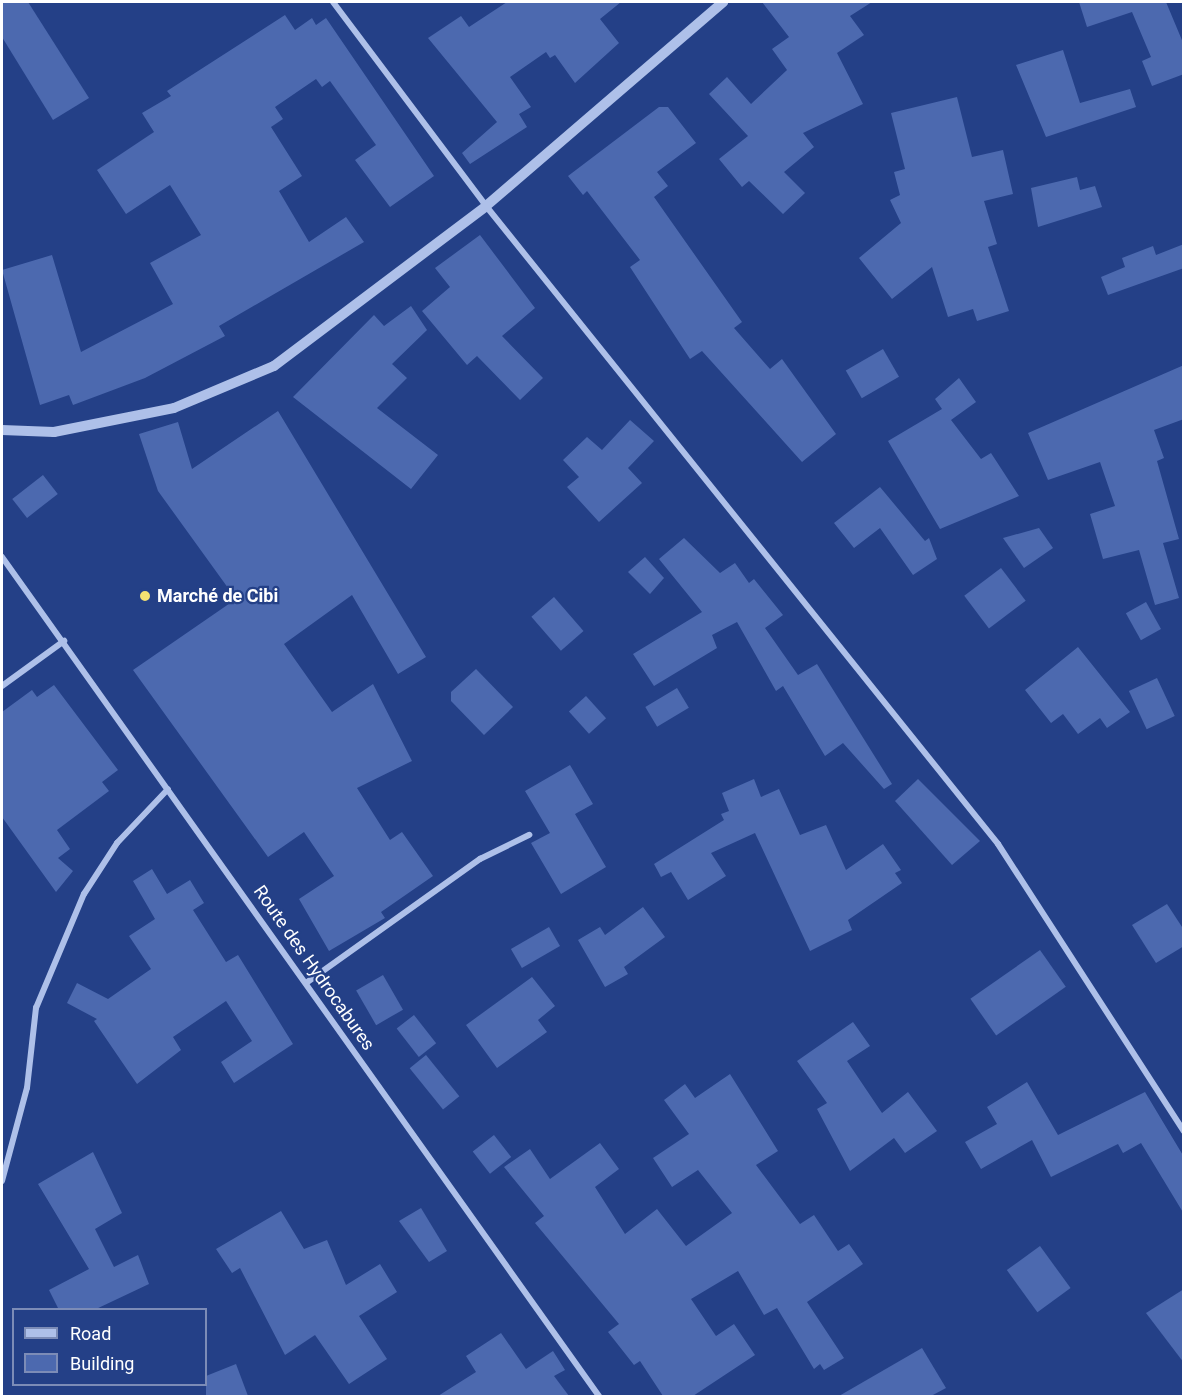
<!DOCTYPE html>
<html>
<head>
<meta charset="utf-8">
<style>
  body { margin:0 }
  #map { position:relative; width:1185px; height:1398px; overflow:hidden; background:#244087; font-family:Roboto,sans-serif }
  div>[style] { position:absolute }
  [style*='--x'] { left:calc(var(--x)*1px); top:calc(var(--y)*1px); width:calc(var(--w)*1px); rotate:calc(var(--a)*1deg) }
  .building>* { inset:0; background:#4c69af; transform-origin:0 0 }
  .minor>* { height:6px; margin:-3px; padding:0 3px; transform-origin:3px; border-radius:3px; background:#aec0e9 }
  .tertiary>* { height:10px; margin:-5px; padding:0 5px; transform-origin:5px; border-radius:5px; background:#aec0e9 }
  .dots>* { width:16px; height:16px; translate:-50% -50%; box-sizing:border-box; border:3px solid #244087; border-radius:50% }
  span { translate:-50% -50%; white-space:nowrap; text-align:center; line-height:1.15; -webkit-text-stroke:4.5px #244087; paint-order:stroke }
  .poi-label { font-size:18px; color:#fff; font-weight:700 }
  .left { translate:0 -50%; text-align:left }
  .street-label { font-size:18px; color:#fff }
  .frame { position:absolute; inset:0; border:3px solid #fff; pointer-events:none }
  .legend { position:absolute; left:12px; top:1308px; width:195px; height:78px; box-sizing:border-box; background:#244087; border:2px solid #7c8cb7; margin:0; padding:8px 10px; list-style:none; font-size:18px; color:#fff }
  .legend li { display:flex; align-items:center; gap:12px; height:30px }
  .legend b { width:30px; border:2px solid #7c8cb7 }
</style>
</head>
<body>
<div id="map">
  <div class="building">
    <div style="clip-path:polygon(2px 2px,28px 2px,89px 98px,53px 120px,2px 37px)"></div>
    <div style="clip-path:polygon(507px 2px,621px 2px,600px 19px,619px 43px,575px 83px,555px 55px,550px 58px,546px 52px,510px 77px,531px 107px,519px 114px,527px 127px,470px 164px,462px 153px,497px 122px,428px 38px,461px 16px,469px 27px)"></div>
    <div style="clip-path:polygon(762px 2px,872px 2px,850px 16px,864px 35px,837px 53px,863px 104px,803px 133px,814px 147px,784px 172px,805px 193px,783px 214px,749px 181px,742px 187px,719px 159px,748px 136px,709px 94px,727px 77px,751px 104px,787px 70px,772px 49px,789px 37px)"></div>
    <div style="clip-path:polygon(1079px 2px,1166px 2px,1184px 45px,1184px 74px,1152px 86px,1142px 61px,1151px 57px,1132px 12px,1087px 27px)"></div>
    <div style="clip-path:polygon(285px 15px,295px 30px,312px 18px,316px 25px,326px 18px,434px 176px,390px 207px,355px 160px,376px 145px,330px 81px,322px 87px,316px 79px,275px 107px,283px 119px,271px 127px,302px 176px,279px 191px,309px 242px,346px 217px,364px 242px,219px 326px,225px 336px,145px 378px,73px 405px,69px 395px,40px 405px,2px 270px,52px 255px,81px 352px,173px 304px,150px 263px,201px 235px,170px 185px,126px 214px,97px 170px,154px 132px,142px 113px,171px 96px,167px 91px)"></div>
    <div style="clip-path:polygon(1063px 50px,1080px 103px,1130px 89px,1136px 107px,1046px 137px,1016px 65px)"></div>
    <div style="clip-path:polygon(957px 97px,972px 157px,1003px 150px,1013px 194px,984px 201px,997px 244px,988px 247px,1009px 311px,977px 321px,973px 309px,948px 317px,932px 267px,892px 299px,859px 258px,901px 223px,890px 200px,900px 195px,894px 172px,905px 169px,891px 113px)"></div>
    <div style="clip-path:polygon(659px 107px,668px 107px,696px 143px,657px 172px,668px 186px,654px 197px,742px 322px,734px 328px,770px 369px,782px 359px,836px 434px,802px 462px,702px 351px,690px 359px,630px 267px,640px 260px,587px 191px,583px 195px,568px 176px)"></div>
    <div style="clip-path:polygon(1077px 177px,1080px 190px,1095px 186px,1102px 207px,1038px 227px,1031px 188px)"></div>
    <div style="clip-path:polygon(480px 235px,535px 308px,502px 336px,543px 378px,520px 400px,477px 356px,467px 365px,422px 311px,450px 287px,435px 268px)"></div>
    <div style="clip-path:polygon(1184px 244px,1184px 268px,1108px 295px,1101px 277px,1125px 267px,1122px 258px,1153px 246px,1156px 255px)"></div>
    <div style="clip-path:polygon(411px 306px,427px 330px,392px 364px,407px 378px,377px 408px,438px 455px,411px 489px,293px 397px,374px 315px,384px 326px)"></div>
    <div style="left:883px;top:349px;width:32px;height:43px;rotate:60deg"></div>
    <div style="clip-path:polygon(1184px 365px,1184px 419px,1154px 430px,1164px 458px,1157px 461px,1179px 539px,1163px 543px,1179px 598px,1155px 605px,1139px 550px,1103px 559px,1090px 514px,1115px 506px,1100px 462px,1048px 480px,1028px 433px)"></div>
    <div style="clip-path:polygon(959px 378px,976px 402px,951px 420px,981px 459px,991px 453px,1019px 496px,940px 529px,888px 441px,942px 409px,935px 399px)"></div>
    <div style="clip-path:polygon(278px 411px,426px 657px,398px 674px,352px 595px,284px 644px,332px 712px,373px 684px,412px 761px,357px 788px,390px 840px,402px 832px,433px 876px,381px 912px,385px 918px,329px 951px,299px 899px,334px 876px,304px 832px,268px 857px,133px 670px,236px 599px,158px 491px,139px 434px,178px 422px,192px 469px)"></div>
    <div style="clip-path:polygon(630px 420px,654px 441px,628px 468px,642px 483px,599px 522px,567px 487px,579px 477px,563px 460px,587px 437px,602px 450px)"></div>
    <div style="left:43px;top:475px;width:24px;height:39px;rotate:52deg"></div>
    <div style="clip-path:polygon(880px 487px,925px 541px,929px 538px,937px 559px,913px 575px,880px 528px,854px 548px,834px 523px)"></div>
    <div style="clip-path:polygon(1039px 528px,1053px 548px,1024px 568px,1003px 538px)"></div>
    <div style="clip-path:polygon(684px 538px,720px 573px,735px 563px,749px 583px,754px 579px,783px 615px,765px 628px,798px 675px,817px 664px,892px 784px,884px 789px,843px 743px,825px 756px,783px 686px,776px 691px,737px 622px,712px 635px,717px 648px,654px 686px,633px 654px,702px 612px,659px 559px)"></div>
    <div style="clip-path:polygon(645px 557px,664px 578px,650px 594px,628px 572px)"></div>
    <div style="left:1001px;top:568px;width:41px;height:46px;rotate:53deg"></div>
    <div style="left:554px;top:597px;width:45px;height:30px;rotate:49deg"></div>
    <div style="left:1146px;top:602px;width:31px;height:23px;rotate:61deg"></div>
    <div style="clip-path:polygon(1078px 647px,1130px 712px,1107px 728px,1100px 718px,1078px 734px,1063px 714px,1051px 723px,1025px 690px)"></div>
    <div style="clip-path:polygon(476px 669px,513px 707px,484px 735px,451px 701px,451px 692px)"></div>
    <div style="left:1157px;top:678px;width:42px;height:31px;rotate:65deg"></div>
    <div style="clip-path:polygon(54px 685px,118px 770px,102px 782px,109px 791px,57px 830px,70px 849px,58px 858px,73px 871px,56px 892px,2px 817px,2px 712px,32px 690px,37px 697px)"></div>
    <div style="left:677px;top:688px;width:23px;height:37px;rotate:59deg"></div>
    <div style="left:586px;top:696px;width:30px;height:23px;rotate:48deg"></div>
    <div style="clip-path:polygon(570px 765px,593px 804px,575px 814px,606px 867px,561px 894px,531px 843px,550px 833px,525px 791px)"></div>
    <div style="clip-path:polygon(754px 779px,761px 797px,779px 789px,800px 835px,826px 825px,846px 870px,883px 844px,901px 870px,895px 873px,902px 883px,848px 920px,852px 930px,810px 951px,755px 833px,711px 853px,726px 876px,688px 900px,671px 872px,661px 877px,654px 864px,724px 820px,721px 814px,729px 811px,722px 793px)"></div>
    <div style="clip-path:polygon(918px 779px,980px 841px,952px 865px,895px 801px)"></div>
    <div style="clip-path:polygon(152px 869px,167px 894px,190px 880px,204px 903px,193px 910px,226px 962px,238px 955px,293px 1044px,234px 1083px,221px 1062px,252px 1041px,226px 1001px,173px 1037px,181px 1050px,137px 1084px,94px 1021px,97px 1019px,67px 1003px,77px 983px,108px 999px,151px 969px,129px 936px,155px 919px,133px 881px)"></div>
    <div style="clip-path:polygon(1167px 904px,1184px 930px,1184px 946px,1156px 963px,1132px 925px)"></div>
    <div style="clip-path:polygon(643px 907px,665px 937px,624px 967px,628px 974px,605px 987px,578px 940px,600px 927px,605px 935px)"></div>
    <div style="left:549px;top:927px;width:22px;height:44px;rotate:60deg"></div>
    <div style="left:1040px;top:950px;width:45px;height:85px;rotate:55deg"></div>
    <div style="left:383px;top:975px;width:40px;height:31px;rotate:60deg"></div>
    <div style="clip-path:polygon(532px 977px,555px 1006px,538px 1020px,547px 1032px,497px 1068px,466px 1025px)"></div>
    <div style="left:414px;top:1015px;width:36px;height:22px;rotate:52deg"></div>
    <div style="clip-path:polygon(853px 1022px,870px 1046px,847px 1061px,882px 1113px,908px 1092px,937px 1131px,905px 1153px,894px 1138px,850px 1171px,817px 1109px,827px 1103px,797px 1061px)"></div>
    <div style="left:426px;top:1055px;width:53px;height:21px;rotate:51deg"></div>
    <div style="clip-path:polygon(730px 1074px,778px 1151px,756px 1165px,800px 1224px,814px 1215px,838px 1251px,849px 1244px,863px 1264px,807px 1302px,844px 1358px,824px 1370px,820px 1364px,814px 1369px,777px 1308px,764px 1315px,738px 1271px,691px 1299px,716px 1336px,734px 1324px,755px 1355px,693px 1396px,663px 1396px,640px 1361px,634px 1365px,608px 1332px,619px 1324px,535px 1223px,544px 1216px,504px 1167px,530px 1149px,550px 1179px,600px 1143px,619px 1169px,595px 1187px,625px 1234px,657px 1209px,686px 1246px,732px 1213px,698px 1170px,672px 1187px,653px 1158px,689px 1134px,664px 1100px,685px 1084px,695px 1098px)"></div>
    <div style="clip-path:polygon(1027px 1082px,1058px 1135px,1145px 1092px,1184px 1157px,1184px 1214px,1141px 1143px,1123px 1153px,1118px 1144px,1051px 1177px,1032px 1140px,981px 1169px,965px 1142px,997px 1124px,987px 1107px)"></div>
    <div style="left:494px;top:1135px;width:28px;height:27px;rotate:52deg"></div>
    <div style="clip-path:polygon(93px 1152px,122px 1213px,95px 1229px,114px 1267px,138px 1255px,149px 1284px,94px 1310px,59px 1310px,49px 1290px,89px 1269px,38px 1184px)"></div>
    <div style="clip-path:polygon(421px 1208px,447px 1251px,429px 1262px,399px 1221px)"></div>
    <div style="clip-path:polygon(281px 1211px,304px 1249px,327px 1240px,346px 1285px,380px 1264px,397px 1292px,359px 1316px,387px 1359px,349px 1384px,315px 1335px,285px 1355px,240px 1268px,232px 1273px,216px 1249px)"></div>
    <div style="left:1040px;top:1246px;width:52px;height:41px;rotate:54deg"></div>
    <div style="clip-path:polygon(1184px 1289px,1184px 1363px,1146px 1313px)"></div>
    <div style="clip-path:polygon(501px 1333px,526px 1369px,553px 1351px,565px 1370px,554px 1376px,569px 1396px,438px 1396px,476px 1372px,466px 1356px)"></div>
    <div style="clip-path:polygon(922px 1348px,946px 1388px,931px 1396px,839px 1396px)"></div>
    <div style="clip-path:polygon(236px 1364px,248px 1396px,206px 1396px,206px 1376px)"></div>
  </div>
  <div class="minor">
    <div style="--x:333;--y:2;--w:255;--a:53.1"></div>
    <div style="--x:486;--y:206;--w:818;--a:51.25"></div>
    <div style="--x:998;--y:844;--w:342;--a:57.1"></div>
    <div style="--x:2;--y:557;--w:1030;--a:54.57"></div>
    <div style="--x:2;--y:686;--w:77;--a:-36"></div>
    <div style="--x:306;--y:983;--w:214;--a:-35.5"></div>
    <div style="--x:480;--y:859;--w:55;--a:-26.1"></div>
    <div style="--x:2;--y:1181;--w:96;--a:-75"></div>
    <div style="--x:27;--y:1088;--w:81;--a:-83.6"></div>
    <div style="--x:36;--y:1008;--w:124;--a:-67.2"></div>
    <div style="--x:84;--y:894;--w:61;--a:-57.1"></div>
    <div style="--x:117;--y:843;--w:74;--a:-46.6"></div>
  </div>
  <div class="tertiary">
    <div style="--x:2;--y:430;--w:52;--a:2.2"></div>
    <div style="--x:54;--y:432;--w:122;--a:-11.3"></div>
    <div style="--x:174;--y:408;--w:108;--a:-22.8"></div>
    <div style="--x:274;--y:366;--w:266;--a:-37"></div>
    <div style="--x:486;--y:206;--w:313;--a:-40.7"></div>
  </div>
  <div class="dots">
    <div style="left:145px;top:596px;background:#f4e172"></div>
  </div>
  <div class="poi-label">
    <span class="left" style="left:157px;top:596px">Marché de Cibi</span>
  </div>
  <div class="street-label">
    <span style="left:314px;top:968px;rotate:55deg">Route des Hydrocabures</span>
  </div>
  <div class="frame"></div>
  <ul class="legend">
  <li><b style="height:8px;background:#aec0e9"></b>Road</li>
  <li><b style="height:16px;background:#4c69af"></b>Building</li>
  </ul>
</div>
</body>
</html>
